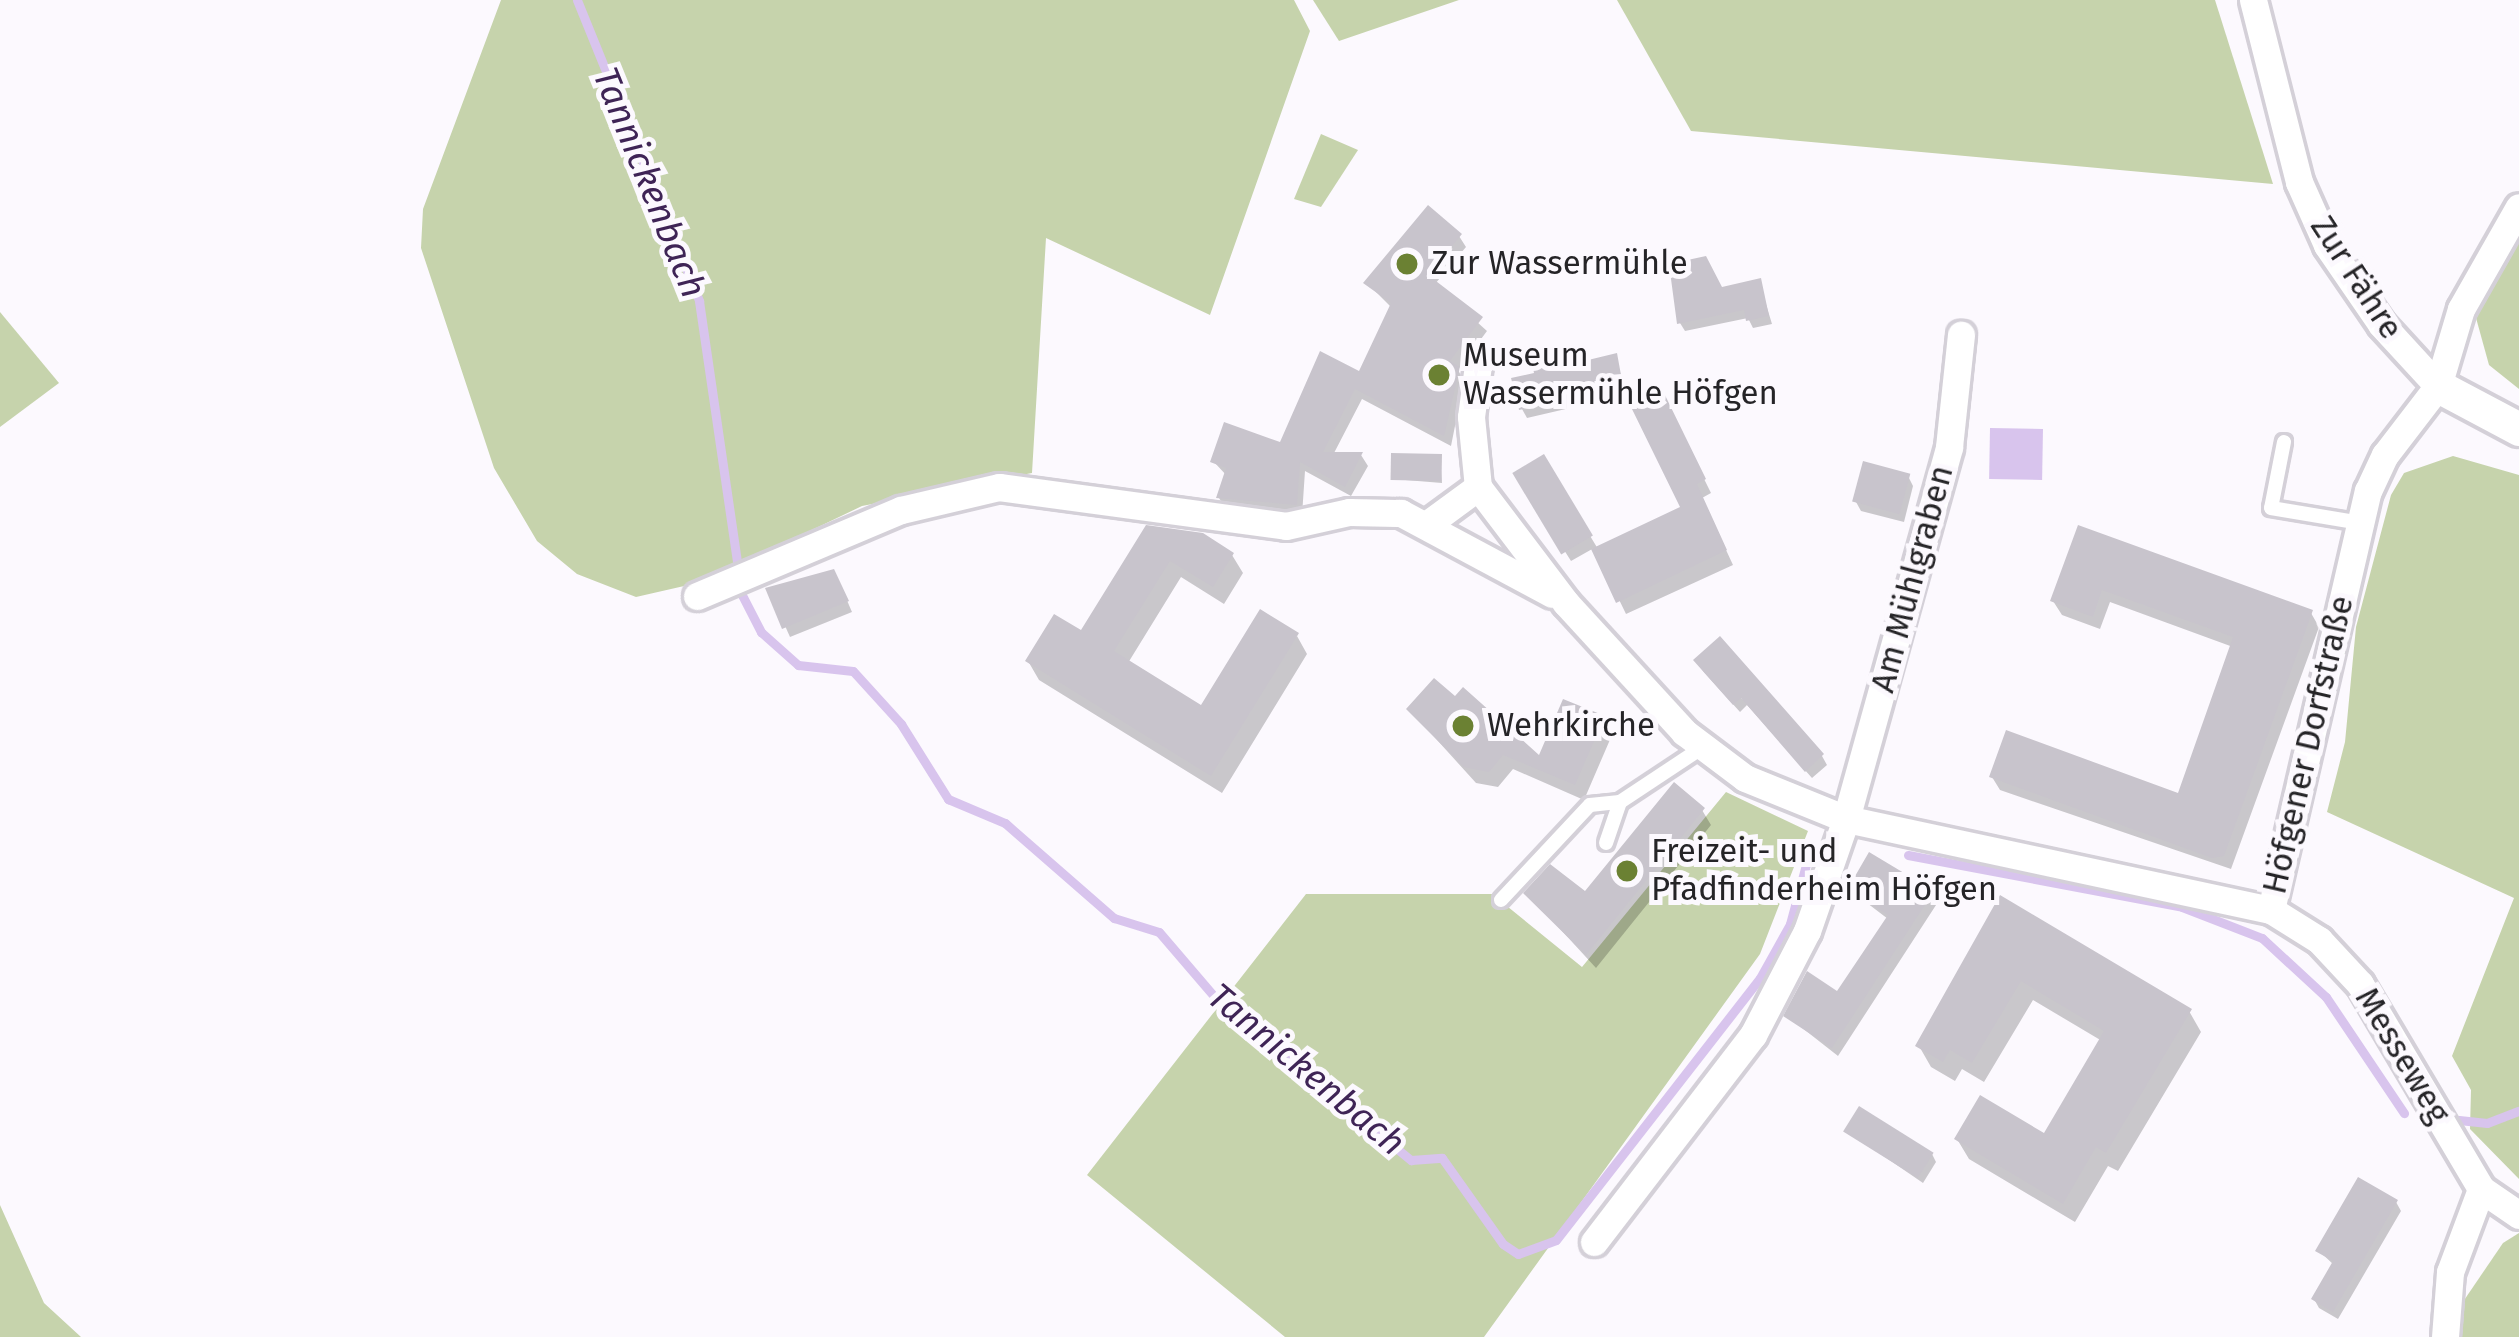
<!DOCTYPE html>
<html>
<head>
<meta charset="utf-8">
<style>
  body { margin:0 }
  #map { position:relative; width:2519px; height:1337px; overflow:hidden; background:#fcf9fe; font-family:"Fira Sans",sans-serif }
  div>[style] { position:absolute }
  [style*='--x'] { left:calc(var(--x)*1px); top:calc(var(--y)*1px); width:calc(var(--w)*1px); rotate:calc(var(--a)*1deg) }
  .green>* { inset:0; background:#c6d3ac }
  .water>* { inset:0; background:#d8c4ed; transform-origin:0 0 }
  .shadow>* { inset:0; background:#0003 }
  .stream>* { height:9px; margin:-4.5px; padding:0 4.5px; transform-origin:4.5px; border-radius:4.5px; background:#d8c4ed }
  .building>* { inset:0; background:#c8c4cc; transform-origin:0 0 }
  .roads { filter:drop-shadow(3px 0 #d4d0d8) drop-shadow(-3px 0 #d4d0d8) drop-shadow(0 3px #d4d0d8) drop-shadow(0 -3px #d4d0d8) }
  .service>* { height:14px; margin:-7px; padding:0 7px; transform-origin:7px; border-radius:7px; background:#fff }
  .minor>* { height:27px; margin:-13.5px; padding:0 13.5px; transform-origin:13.5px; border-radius:13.5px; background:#fff }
  .tertiary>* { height:33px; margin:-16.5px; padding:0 16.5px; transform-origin:16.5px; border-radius:16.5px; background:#fff }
  .dots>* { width:33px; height:33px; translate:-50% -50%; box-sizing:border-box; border:6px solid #fcf9fe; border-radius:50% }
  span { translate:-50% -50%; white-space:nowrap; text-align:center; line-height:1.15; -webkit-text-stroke:10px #fcf9fe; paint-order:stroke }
  .poi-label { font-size:33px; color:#252427 }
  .left { translate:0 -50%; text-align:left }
  .street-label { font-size:33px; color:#252427 }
  .water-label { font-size:36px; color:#3f2456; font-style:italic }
</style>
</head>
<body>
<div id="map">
  <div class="green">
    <div style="clip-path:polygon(501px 0,1294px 0,1310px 31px,1210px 315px,1046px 238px,1032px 473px,862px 506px,706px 581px,636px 597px,577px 574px,537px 541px,494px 468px,421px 248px,423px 209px)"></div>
    <div style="clip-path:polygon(1313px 0,1459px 0,1339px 41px)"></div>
    <div style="clip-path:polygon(1617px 0,2215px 0,2273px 184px,1691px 131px)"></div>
    <div style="clip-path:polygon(1321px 134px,1358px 150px,1321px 207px,1294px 199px)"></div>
    <div style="clip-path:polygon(2519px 228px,2519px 389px,2489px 365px,2473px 307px)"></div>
    <div style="clip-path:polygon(0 312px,59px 383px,0 427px)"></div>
    <div style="clip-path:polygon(2453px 456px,2519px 475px,2519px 1179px,2470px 1129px,2471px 1090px,2452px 1056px,2514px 898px,2327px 812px,2345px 742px,2356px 627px,2391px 495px,2404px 473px)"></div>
    <div style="clip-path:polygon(1726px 792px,1808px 831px,1760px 954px,1484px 1337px,1285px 1337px,1087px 1175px,1306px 894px,1492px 894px,1582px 967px)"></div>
    <div style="clip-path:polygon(0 1205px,44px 1303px,81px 1337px,0 1337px)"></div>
    <div style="clip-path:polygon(2519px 1233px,2519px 1337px,2439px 1337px,2503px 1243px)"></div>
  </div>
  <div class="water">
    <div style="left:1990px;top:428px;width:53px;height:51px;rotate:1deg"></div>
  </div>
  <div class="shadow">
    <div style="clip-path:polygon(1459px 236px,1466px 247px,1435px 284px,1487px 331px,1458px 370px,1464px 381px,1451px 446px,1362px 399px,1333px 455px,1361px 455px,1368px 466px,1351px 496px,1305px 471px,1302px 516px,1226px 509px,1219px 498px,1227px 476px,1214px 462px,1282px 446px,1360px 375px,1392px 308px,1367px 283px)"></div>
    <div style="clip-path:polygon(1759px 281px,1772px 324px,1753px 328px,1748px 318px,1685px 331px,1680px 323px,1721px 290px)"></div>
    <div style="clip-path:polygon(1579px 351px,1585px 364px,1616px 357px,1626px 395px,1527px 418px,1522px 409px)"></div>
    <div style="clip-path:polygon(1668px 406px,1711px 493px,1702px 498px,1733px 565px,1626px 614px,1594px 548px,1571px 561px,1516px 474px,1543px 458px,1598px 549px,1684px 509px)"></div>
    <div style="clip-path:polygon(1440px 457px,1442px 483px,1393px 479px)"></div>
    <div style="clip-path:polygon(1908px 476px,1913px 486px,1904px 522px,1861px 511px,1856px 502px)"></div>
    <div style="clip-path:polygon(1147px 528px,1232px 555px,1243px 573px,1224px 604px,1181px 577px,1128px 663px,1202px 709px,1297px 636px,1307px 654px,1222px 793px,1039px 680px,1028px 661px,1082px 634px)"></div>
    <div style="clip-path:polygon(2079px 529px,2311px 613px,2319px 627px,2231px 869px,2000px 790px,1992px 777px,2179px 796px,2233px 647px,2110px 602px,2100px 629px,2062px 615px,2053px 601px)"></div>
    <div style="clip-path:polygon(839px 582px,852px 612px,790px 637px,769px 590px)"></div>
    <div style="clip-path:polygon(1702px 670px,1822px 756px,1827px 765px,1812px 778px,1747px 705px,1740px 712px)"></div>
    <div style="clip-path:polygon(1409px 709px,1540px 760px,1603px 719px,1612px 735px,1584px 800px,1513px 769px,1498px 787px,1476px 783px)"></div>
    <div style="clip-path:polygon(1702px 810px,1711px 825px,1596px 968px,1527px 893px,1585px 896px)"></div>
    <div style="clip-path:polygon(1850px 890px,1932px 893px,1938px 902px,1838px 1056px,1787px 1016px,1838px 995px,1888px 919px)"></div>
    <div style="clip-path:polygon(2001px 899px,2189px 1011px,2201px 1032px,2118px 1171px,2108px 1166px,2075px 1222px,1969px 1159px,1957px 1139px,2045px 1137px,2102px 1041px,2033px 1000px,1984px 1082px,1962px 1069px,1955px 1081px,1931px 1067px,1919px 1046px)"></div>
    <div style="clip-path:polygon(1847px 1131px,1932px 1154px,1936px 1162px,1923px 1183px)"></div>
    <div style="clip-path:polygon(2396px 1202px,2401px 1211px,2338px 1319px,2319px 1308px,2314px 1299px,2334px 1265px,2319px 1251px)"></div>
  </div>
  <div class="stream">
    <div style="--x:577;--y:0;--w:325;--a:67.9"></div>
    <div style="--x:699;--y:301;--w:297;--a:81.7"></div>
    <div style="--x:742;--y:595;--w:42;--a:62.8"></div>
    <div style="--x:761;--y:632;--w:50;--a:41.7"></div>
    <div style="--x:798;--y:665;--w:55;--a:6.2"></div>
    <div style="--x:853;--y:671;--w:72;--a:47.8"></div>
    <div style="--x:901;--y:724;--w:89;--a:57.9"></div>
    <div style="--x:948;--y:799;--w:62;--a:22.8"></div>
    <div style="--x:1005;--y:823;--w:145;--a:41.1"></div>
    <div style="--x:1114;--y:918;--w:47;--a:17.3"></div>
    <div style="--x:1159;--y:932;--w:92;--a:49.4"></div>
    <div style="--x:1219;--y:1002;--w:249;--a:39.5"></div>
    <div style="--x:1411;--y:1160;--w:31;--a:-4"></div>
    <div style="--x:1442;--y:1158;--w:105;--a:54.7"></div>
    <div style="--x:1503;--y:1244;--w:18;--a:34"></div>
    <div style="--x:1518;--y:1254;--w:40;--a:-20.2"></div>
    <div style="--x:1556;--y:1240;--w:332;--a:-52.1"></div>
    <div style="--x:1760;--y:978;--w:62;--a:-60.9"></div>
    <div style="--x:1790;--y:924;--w:81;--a:-74.9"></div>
    <div style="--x:1908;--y:855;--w:279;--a:10.7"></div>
    <div style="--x:2182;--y:907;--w:86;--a:21.2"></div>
    <div style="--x:2262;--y:938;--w:87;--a:42.7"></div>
    <div style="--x:2326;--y:997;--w:140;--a:56.1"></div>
    <div style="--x:2459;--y:1120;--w:28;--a:6"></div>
    <div style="--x:2487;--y:1123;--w:34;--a:-21"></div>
  </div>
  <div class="building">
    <div style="clip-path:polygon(1428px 205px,1462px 234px,1428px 275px,1483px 317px,1450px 361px,1460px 367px,1444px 436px,1355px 389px,1323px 452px,1363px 452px,1345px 487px,1300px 462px,1297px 505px,1216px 498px,1226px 468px,1210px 462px,1224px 422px,1280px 442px,1320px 351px,1359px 371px,1391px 303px,1363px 283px)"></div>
    <div style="clip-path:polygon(1706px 256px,1722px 287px,1761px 278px,1769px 316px,1746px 321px,1744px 310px,1677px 324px,1669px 264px)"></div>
    <div style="clip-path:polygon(1581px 348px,1584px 361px,1617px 353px,1623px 386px,1519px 410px,1511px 378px,1534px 373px,1531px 359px)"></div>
    <div style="clip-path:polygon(1662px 389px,1706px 479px,1697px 484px,1727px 550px,1616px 603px,1591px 549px,1680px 507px,1630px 405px)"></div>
    <div style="left:1391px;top:453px;width:51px;height:27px;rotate:1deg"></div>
    <div style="left:1544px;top:454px;width:95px;height:37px;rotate:59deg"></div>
    <div style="left:1863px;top:461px;width:49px;height:42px;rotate:15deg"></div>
    <div style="clip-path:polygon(1146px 525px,1203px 533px,1234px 553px,1213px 587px,1170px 561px,1114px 651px,1201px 705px,1260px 609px,1299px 633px,1211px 776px,1025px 661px,1054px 614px,1081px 630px)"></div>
    <div style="clip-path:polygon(2078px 525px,2313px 610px,2224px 856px,2212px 858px,1989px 777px,2006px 730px,2178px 793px,2233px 637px,2102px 590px,2093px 617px,2050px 601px)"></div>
    <div style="clip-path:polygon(834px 569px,849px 601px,782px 629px,765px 588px)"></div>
    <div style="clip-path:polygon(1720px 636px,1824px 754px,1805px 772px,1741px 698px,1733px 705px,1693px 660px)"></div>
    <div style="clip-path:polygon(1434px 678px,1455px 696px,1463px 687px,1539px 755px,1563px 699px,1605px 716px,1575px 785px,1503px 755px,1489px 772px,1464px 767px,1406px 709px)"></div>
    <div style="clip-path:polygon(1674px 782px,1705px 808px,1586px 955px,1523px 893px,1550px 864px,1585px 891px)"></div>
    <div style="clip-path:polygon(1869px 852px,1934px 891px,1832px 1048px,1783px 1016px,1807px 971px,1837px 991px,1888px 915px,1847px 890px)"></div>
    <div style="clip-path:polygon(2000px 895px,2192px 1009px,2106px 1153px,2096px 1147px,2063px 1204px,1954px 1139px,1980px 1095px,2044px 1133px,2104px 1031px,2021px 981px,1972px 1063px,1950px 1050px,1943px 1062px,1915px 1046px)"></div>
    <div style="left:1859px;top:1106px;width:88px;height:30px;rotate:32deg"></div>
    <div style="clip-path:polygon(2358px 1177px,2398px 1200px,2333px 1312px,2311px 1299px,2333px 1261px,2315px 1251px)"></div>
  </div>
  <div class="roads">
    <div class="service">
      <div style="--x:2284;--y:442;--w:67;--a:101.1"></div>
      <div style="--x:2271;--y:508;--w:91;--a:9.5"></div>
      <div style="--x:1606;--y:843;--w:43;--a:-71.1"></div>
      <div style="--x:1501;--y:900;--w:130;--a:-46.9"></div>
      <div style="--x:1590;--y:805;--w:30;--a:-6"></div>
      <div style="--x:1620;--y:802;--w:100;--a:-33.5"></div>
    </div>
    <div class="minor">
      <div style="--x:2253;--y:0;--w:188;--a:75.8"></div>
      <div style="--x:2299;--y:182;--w:69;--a:66"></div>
      <div style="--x:2327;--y:245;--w:96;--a:55.6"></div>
      <div style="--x:2381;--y:324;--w:84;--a:47.4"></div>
      <div style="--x:1478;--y:365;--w:52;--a:97.7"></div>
      <div style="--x:1471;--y:417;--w:70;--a:84.3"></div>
      <div style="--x:1478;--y:487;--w:146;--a:52.8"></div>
      <div style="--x:1566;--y:603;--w:175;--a:47.5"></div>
      <div style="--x:1684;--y:732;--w:76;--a:37"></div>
      <div style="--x:1745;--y:778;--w:109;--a:22.1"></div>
      <div style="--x:1846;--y:819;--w:435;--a:12.1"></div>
      <div style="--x:2271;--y:910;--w:57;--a:32"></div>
      <div style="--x:2319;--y:940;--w:60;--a:47"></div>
      <div style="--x:2360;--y:984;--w:238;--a:59.4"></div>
      <div style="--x:2481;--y:1189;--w:46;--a:34.4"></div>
      <div style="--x:1429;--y:523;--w:61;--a:-36.3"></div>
      <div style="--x:697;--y:596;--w:221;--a:-22.9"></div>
      <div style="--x:901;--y:510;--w:101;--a:-13.2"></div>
      <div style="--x:999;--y:487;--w:290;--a:7.7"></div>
      <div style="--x:1286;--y:526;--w:65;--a:-12.5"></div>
      <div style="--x:1349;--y:512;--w:52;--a:1.1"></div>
      <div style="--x:1401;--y:513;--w:171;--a:28.2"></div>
      <div style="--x:2271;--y:910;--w:430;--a:-77"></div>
      <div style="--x:2368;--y:491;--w:40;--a:-65"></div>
      <div style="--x:2385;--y:455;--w:87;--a:-52.5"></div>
      <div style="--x:2438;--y:386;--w:80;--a:-73.4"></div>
      <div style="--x:2461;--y:309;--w:117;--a:-60.4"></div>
      <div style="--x:1594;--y:1242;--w:261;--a:-52.5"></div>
      <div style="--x:1753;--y:1035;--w:117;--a:-62.6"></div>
      <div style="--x:1807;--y:931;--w:119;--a:-70.8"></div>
      <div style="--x:1846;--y:819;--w:386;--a:-74.5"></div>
      <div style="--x:1949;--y:447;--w:113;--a:-83.9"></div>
      <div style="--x:2445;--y:1337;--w:65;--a:-85.6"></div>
      <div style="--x:2450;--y:1272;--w:89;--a:-69.5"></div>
    </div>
    <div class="tertiary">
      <div style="--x:2438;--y:386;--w:92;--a:28"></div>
    </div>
  </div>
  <div class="dots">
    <div style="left:1407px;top:264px;background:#6b8133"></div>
    <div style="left:1439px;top:375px;background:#6b8133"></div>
    <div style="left:1463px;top:726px;background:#6b8133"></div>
    <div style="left:1627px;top:871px;background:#6b8133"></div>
  </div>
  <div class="poi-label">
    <span class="left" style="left:1431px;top:264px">Zur Wassermühle</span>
    <span class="left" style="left:1463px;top:375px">Museum<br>Wassermühle Höfgen</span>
    <span class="left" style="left:1487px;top:726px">Wehrkirche</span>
    <span class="left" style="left:1651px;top:871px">Freizeit- und<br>Pfadfinderheim Höfgen</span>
  </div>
  <div class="street-label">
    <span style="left:2356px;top:278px;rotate:57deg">Zur Fähre</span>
    <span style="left:1913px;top:579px;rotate:-75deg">Am Mühlgraben</span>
    <span style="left:2309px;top:745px;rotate:-77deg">Höfgener Dorfstraße</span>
    <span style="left:2402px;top:1056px;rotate:59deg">Messeweg</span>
  </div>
  <div class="water-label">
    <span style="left:649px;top:183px;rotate:68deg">Tannickenbach</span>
    <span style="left:1306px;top:1070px;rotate:40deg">Tannickenbach</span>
  </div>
</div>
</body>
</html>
